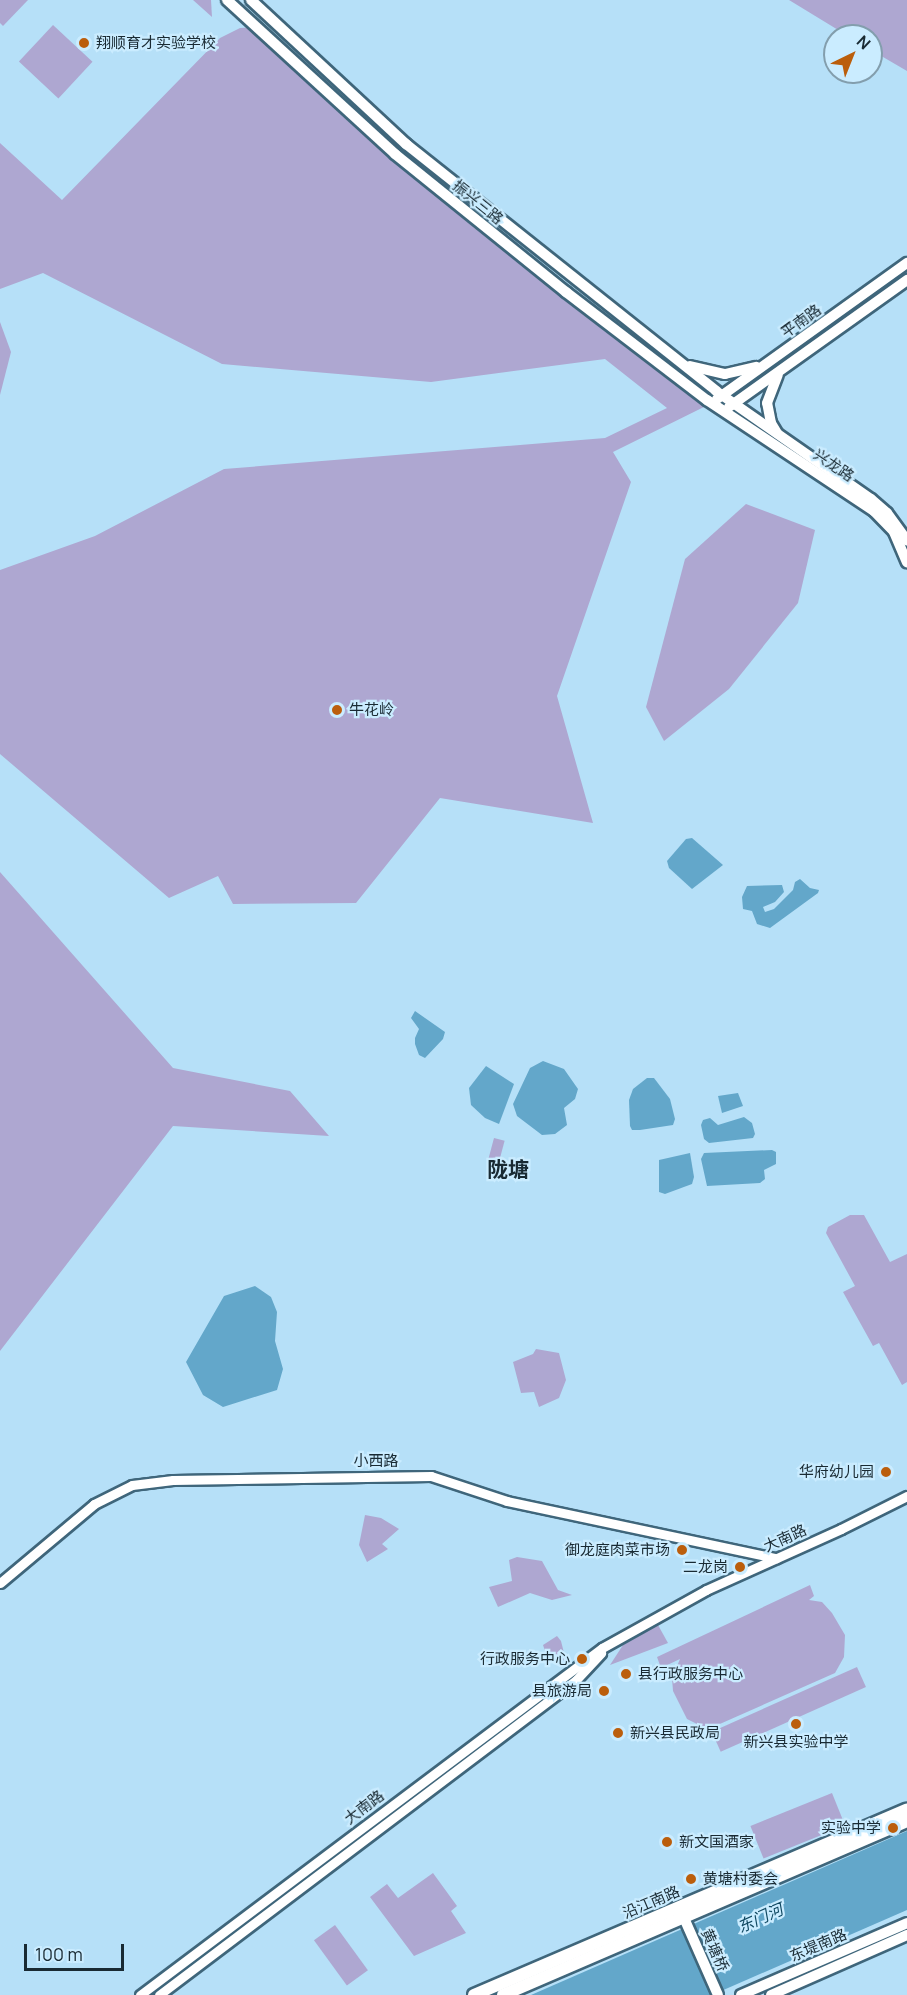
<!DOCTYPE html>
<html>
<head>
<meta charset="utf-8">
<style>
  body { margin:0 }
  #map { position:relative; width:907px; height:1995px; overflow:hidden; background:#b6e0f8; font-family:Manrope,"Noto Sans SC",sans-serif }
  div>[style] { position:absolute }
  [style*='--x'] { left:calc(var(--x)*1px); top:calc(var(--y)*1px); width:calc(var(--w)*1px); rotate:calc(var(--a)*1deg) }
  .green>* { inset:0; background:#aea7d1; transform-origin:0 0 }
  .water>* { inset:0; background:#63a7ca }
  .roads { filter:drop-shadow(2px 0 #3f667b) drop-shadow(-2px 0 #3f667b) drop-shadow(0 2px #3f667b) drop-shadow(0 -2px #3f667b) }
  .tertiary>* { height:9px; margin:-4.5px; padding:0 4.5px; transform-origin:4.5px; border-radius:4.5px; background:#fff }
  .secondary>* { height:10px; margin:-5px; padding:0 5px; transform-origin:5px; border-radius:5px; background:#fff }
  .primary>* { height:12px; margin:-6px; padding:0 6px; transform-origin:6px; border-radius:6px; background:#fff }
  .dots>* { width:16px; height:16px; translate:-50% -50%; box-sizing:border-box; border:3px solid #caecff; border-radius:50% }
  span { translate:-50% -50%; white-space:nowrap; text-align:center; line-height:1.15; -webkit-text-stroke:4.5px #caecff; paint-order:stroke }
  .poi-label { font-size:15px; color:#192a33 }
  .left { translate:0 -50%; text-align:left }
  .right { translate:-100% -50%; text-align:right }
  .street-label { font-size:15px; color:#192a33 }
  .water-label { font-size:16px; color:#104861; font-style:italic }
  .district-label { font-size:21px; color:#192a33; font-weight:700 }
  .north { position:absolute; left:823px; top:24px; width:60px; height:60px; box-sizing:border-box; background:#caecff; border:2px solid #839ead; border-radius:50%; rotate:43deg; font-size:16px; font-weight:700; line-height:24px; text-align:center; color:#192a33 }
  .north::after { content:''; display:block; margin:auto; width:21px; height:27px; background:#bb5e0c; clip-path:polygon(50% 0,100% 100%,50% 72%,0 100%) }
  .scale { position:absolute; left:24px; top:1944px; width:100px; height:27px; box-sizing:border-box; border:3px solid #192a33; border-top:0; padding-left:8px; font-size:18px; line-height:21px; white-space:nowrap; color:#192a33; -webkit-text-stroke:4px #caecff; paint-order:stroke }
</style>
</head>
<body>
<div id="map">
  <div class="green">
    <div style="clip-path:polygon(0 0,28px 0,3px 26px,0 23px)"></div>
    <div style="clip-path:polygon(193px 0,211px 0,212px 17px)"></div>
    <div style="clip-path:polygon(789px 0,907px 0,907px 71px,871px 50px,871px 36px,848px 36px)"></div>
    <div style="left:53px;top:25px;width:54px;height:50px;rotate:43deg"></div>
    <div style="clip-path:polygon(256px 27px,408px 162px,712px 403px,613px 452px,631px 482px,557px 696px,593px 823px,440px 798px,356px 903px,233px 904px,218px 876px,169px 898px,0 754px,0 570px,95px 536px,224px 469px,605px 438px,667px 408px,605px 359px,431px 382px,222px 364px,43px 273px,0 289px,0 143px,62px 200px,220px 38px,240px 28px)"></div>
    <div style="clip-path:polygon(0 322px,11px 352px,0 395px)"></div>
    <div style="clip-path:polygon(746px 504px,815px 530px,798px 603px,729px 689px,664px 741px,646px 707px,685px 559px)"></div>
    <div style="clip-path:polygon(0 872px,173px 1068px,290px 1091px,329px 1136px,173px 1126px,0 1351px)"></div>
    <div style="left:494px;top:1138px;width:11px;height:24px;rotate:15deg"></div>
    <div style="clip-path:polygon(850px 1215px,864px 1215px,890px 1262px,907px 1254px,907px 1382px,902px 1385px,879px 1343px,873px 1346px,843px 1292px,855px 1286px,826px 1233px,828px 1227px)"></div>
    <div style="clip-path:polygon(536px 1349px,559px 1353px,566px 1380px,559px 1398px,539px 1407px,534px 1392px,521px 1393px,513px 1362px,533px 1354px)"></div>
    <div style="clip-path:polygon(365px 1515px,381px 1518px,399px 1529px,382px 1544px,388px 1549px,367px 1562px,359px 1545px)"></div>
    <div style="clip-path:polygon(517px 1557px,542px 1561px,558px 1590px,572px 1595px,552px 1600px,530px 1593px,498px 1607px,489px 1587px,512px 1581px,509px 1560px)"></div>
    <div style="clip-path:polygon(810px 1585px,814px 1596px,809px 1600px,822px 1602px,832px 1613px,845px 1635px,844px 1657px,835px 1673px,713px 1727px,703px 1727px,687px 1719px,673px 1691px,672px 1678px,680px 1659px,661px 1668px,657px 1657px)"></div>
    <div style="clip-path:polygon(658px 1625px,668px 1643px,610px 1665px,623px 1645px)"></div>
    <div style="clip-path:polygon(557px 1636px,561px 1641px,566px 1661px,547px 1657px,543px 1645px)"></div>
    <div style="left:857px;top:1667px;width:22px;height:159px;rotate:66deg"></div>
    <div style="left:832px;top:1793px;width:35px;height:88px;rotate:68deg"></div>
    <div style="clip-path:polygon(433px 1873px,457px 1906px,451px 1911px,466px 1933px,414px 1956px,370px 1897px,387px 1884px,398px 1898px)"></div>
    <div style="left:335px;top:1925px;width:56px;height:26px;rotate:54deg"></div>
  </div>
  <div class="water">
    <div style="clip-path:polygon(692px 838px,723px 865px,692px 889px,669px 868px,667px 861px,686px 839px)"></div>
    <div style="clip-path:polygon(800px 879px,810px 888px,819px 890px,818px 893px,770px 928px,757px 924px,752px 911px,743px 909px,742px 897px,747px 886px,782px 885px,784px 892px,775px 902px,763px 907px,765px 912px,774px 909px,793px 890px,795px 882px)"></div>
    <div style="clip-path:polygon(415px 1011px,445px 1032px,443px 1039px,425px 1058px,419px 1055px,415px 1044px,415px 1038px,419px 1029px,411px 1018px)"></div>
    <div style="clip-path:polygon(543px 1061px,564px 1069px,578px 1089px,575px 1099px,564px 1108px,567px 1125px,555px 1134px,542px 1135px,517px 1116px,513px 1104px,530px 1068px)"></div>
    <div style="clip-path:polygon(486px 1066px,514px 1084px,499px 1124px,485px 1118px,471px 1105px,469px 1088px)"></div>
    <div style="clip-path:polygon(647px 1078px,654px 1078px,670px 1099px,675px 1119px,673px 1125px,640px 1130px,632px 1130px,630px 1126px,629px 1100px,633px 1089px)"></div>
    <div style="clip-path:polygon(738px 1093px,743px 1106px,722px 1113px,718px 1096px)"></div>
    <div style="clip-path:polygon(744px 1117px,752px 1123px,755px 1134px,753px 1138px,709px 1143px,704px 1139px,701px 1125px,703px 1120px,710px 1118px,718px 1125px)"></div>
    <div style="clip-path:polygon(772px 1150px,776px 1152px,776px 1164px,764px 1170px,765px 1179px,760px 1183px,707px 1186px,701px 1159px,704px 1153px)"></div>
    <div style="clip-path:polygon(690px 1153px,694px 1177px,692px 1184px,665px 1194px,659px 1192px,659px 1160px)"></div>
    <div style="clip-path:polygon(255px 1286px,271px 1297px,277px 1312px,275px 1341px,283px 1369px,277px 1390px,223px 1407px,203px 1395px,186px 1362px,224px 1296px)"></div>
    <div style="clip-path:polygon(907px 1831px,907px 1910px,712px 1995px,531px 1995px)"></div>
  </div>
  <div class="roads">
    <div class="tertiary">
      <div style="--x:0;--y:1583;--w:123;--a:-40"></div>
      <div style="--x:94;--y:1504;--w:42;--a:-26.6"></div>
      <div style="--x:132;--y:1485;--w:41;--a:-7"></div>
      <div style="--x:173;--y:1480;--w:258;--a:-0.9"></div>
      <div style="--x:431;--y:1476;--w:80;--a:18.2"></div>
      <div style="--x:507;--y:1501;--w:275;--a:12"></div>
      <div style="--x:140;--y:1995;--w:578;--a:-36.91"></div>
      <div style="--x:602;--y:1648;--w:119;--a:-29.1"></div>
      <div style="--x:706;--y:1590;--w:148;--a:-24.3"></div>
      <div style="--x:841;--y:1529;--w:74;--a:-26.6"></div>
      <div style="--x:159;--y:1995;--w:523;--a:-37.07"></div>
      <div style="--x:576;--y:1680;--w:37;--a:-47"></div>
    </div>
    <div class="secondary">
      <div style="--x:227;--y:0;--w:228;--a:42.5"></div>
      <div style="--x:395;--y:154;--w:220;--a:38.9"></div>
      <div style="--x:566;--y:292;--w:178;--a:37.5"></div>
      <div style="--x:707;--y:400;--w:201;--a:33.6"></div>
      <div style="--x:874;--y:511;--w:29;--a:46"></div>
      <div style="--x:894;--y:532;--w:33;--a:67"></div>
      <div style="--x:251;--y:0;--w:212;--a:42.9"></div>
      <div style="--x:406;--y:144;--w:396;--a:38.5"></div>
      <div style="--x:716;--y:391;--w:189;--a:34.9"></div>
      <div style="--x:871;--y:499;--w:21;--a:41"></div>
      <div style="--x:887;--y:513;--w:34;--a:54"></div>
      <div style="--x:690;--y:366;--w:36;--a:13"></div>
      <div style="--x:725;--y:374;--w:32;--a:-13"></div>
      <div style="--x:717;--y:399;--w:234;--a:-35.6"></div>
      <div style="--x:729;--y:407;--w:219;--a:-35.5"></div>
      <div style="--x:777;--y:433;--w:12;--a:-121"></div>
      <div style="--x:771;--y:423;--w:20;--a:-101"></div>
      <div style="--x:767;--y:403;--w:30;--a:-69"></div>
      <div style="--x:684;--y:1918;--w:84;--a:66.2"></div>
      <div style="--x:741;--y:1995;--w:181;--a:-23.4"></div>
      <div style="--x:771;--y:1995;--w:149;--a:-23.8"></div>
    </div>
    <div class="primary">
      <div style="--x:474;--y:1995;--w:471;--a:-23.2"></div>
      <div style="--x:503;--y:1995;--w:440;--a:-23.3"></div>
    </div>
  </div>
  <div class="dots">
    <div style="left:84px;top:43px;background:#bb5e0c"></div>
    <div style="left:337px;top:710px;background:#bb5e0c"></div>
    <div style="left:886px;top:1472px;background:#bb5e0c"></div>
    <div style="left:682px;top:1550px;background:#bb5e0c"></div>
    <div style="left:740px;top:1567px;background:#bb5e0c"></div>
    <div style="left:582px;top:1659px;background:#bb5e0c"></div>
    <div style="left:626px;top:1674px;background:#bb5e0c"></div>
    <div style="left:604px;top:1691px;background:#bb5e0c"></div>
    <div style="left:796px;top:1724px;background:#bb5e0c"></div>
    <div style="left:618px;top:1733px;background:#bb5e0c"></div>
    <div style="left:893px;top:1828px;background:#bb5e0c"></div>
    <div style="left:667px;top:1842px;background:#bb5e0c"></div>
    <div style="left:691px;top:1879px;background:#bb5e0c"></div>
  </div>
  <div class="poi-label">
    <span class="left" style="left:96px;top:43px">翔顺育才实验学校</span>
    <span class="left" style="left:349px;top:710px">牛花岭</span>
    <span class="right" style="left:874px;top:1472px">华府幼儿园</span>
    <span class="right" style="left:670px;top:1550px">御龙庭肉菜市场</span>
    <span class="right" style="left:728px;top:1567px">二龙岗</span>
    <span class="right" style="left:570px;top:1659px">行政服务中心</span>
    <span class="left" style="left:638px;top:1674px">县行政服务中心</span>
    <span class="right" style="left:592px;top:1691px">县旅游局</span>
    <span class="left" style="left:630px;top:1733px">新兴县民政局</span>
    <span style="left:796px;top:1742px">新兴县实验中学</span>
    <span class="right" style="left:881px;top:1828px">实验中学</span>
    <span class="left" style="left:679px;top:1842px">新文国酒家</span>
    <span class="left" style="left:703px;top:1879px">黄塘村委会</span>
  </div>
  <div class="street-label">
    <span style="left:478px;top:202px;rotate:39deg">振兴三路</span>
    <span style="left:801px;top:321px;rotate:-36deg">平南路</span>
    <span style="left:834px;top:465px;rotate:34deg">兴龙路</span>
    <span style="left:376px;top:1461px">小西路</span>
    <span style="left:785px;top:1538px;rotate:-24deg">大南路</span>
    <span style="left:364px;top:1807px;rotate:-37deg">大南路</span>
    <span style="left:651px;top:1902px;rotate:-23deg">沿江南路</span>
    <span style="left:818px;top:1945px;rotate:-23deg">东堤南路</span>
    <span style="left:715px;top:1950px;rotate:66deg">黄塘桥</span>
  </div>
  <div class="water-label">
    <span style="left:760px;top:1918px;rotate:-24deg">东门河</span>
  </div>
  <div class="district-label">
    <span style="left:508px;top:1169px">陇塘</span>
  </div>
  <div class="north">N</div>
  <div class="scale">100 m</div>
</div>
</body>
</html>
